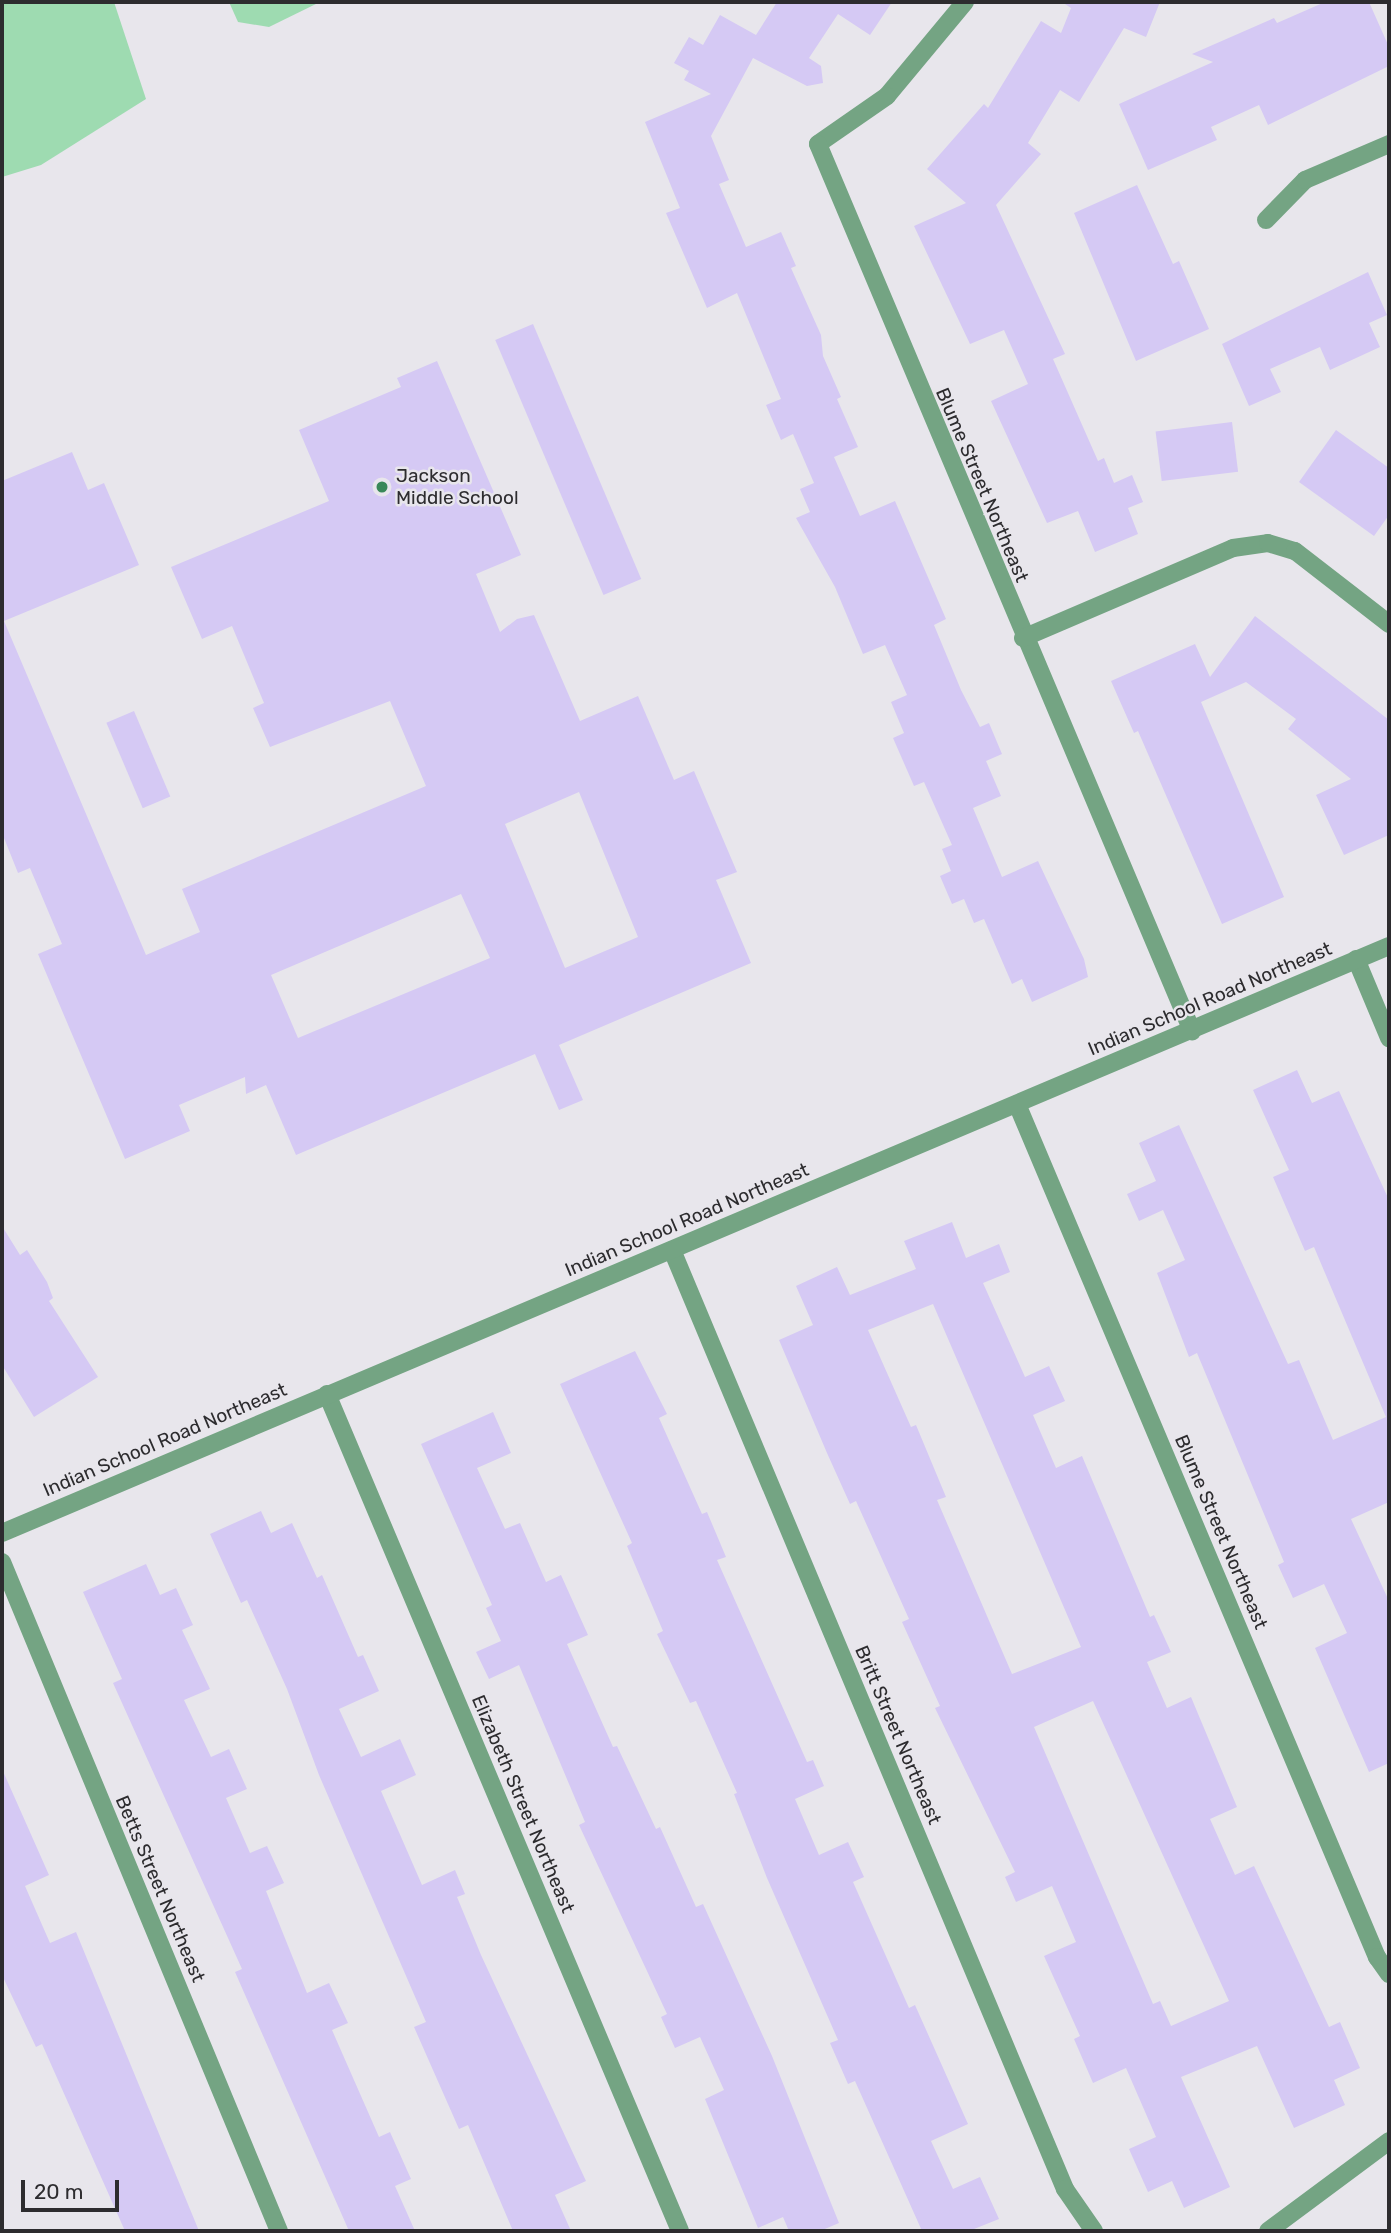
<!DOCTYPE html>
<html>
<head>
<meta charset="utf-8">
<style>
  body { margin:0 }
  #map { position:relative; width:1391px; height:2233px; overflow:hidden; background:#e8e6ec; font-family:Rubik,sans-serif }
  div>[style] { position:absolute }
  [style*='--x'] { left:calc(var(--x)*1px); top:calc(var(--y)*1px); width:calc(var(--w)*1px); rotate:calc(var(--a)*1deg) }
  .green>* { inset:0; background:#9edbb1 }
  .building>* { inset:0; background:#d5c9f4; transform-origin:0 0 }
  .minor>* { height:18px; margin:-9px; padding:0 9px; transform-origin:9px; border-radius:9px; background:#74a483 }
  .tertiary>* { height:18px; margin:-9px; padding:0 9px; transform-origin:9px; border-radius:9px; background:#74a483 }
  .dots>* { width:19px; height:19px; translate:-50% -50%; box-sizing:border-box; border:4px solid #e8e6ec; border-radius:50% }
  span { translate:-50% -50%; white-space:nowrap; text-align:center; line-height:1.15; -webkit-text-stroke:5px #e8e6ec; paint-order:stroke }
  .poi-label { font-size:19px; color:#2d2c2f }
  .left { translate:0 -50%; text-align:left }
  .street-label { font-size:19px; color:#2d2c2f }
  .frame { position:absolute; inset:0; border:4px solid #2d2c2f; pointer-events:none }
  .scale { position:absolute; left:21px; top:2180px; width:98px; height:32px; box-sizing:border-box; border:4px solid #2d2c2f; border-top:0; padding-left:9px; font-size:21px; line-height:24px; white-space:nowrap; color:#2d2c2f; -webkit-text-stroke:5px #e8e6ec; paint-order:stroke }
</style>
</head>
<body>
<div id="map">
  <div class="green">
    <div style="clip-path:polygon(2px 2px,114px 2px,146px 99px,41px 165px,2px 177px)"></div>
    <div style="clip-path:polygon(229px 2px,320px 2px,269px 27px,238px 22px)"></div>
  </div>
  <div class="building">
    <div style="clip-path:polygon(777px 2px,892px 2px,870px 35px,838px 14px,809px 58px,821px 66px,823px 83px,807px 86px,753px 58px,711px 136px,729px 180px,719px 184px,746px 247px,781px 232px,796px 266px,791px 268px,821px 335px,823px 356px,841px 397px,837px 399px,858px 447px,834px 457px,860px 516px,895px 501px,946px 619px,934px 625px,961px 690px,980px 727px,989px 723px,1002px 754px,986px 761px,1001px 796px,973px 808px,1002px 877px,1038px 861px,1084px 959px,1088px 977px,1032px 1002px,1022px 979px,1012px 984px,984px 919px,974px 923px,964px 899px,952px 904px,940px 876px,951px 871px,942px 849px,952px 845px,924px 782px,914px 786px,893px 738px,904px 733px,891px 702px,907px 695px,885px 645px,863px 654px,835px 587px,796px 518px,810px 512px,800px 489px,814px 483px,793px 434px,781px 440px,766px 405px,781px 399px,737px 293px,707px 308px,666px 213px,680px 208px,645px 122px,711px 94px,684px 80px,689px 71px,674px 63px,689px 37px,703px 45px,720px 15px,756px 35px)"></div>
    <div style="clip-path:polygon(1062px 2px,1160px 2px,1146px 37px,1124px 28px,1079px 102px,1060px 90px,1028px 143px,1041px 154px,996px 205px,1065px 354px,1053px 359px,1098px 461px,1104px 458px,1114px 483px,1132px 475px,1143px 502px,1128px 508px,1138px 534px,1095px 552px,1078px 511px,1047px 523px,991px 401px,1028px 384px,1004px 330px,970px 344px,914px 226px,966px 203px,927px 169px,984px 104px,988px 108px,1041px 21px,1061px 33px,1071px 8px)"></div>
    <div style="clip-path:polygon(1325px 2px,1369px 2px,1389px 47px,1389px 66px,1268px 125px,1259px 105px,1211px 127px,1217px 140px,1148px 170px,1119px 104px,1213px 62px,1192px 54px,1274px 18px,1277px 23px)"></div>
    <div style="clip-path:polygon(1137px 185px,1173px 264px,1179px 261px,1209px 329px,1136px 361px,1074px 213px)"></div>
    <div style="clip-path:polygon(1368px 272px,1387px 315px,1369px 323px,1380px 347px,1330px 370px,1320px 347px,1270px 369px,1281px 392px,1249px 406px,1222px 344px)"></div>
    <div style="left:533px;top:324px;width:277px;height:41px;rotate:67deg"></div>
    <div style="clip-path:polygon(evenodd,437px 361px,521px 555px,476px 574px,500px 632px,517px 619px,534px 615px,580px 721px,638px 696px,674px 780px,694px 771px,737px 872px,716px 880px,751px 963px,559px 1045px,583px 1100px,559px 1110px,535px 1054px,296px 1155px,266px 1085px,246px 1094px,245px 1077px,179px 1105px,190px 1131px,125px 1159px,38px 954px,62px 944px,30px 868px,18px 873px,2px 833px,2px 481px,72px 452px,88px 490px,104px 483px,139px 565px,4px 621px,146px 955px,200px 932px,182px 889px,426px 786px,390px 701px,270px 747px,253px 708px,264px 703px,232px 626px,202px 639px,171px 567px,329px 501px,299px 430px,401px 387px,397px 378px,437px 361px,579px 792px,638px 937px,565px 968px,505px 824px,579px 792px,437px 361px,461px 894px,490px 958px,298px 1038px,271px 975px,461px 894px)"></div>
    <div style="left:1232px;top:422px;width:50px;height:77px;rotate:83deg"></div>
    <div style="clip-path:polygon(1336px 430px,1389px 468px,1389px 515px,1374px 536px,1299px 482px)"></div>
    <div style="clip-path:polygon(1255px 616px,1389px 720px,1389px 835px,1344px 855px,1316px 795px,1351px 779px,1288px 729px,1296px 719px,1246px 682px,1201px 702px,1284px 897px,1222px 924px,1138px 731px,1134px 733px,1111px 681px,1195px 644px,1210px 677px)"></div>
    <div style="left:134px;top:711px;width:93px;height:30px;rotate:67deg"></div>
    <div style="clip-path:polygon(1297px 1070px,1312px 1103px,1339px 1091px,1389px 1200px,1389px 1502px,1351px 1519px,1389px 1601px,1389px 1763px,1369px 1772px,1315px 1648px,1347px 1633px,1324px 1584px,1293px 1598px,1278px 1565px,1284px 1562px,1197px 1353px,1189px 1357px,1157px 1273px,1185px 1260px,1163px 1210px,1139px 1221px,1127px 1194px,1156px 1181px,1139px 1143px,1179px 1125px,1288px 1364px,1299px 1360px,1333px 1440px,1386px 1417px,1314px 1247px,1305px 1251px,1273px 1177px,1289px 1170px,1253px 1090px)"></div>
    <div style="clip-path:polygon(evenodd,952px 1222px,966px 1258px,999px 1244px,1010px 1272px,983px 1283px,1025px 1377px,1049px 1366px,1065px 1401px,1033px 1415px,1056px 1468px,1082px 1456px,1150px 1617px,1154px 1615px,1171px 1652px,1147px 1662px,1167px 1708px,1191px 1697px,1237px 1807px,1210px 1819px,1235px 1875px,1254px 1866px,1329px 2027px,1340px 2022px,1360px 2068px,1334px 2080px,1345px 2105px,1294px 2128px,1257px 2046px,1181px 2077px,1230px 2187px,1184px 2208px,1172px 2181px,1148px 2192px,1129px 2149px,1156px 2137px,1126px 2068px,1093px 2083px,1074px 2039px,1080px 2036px,1044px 1956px,1076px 1942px,1052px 1886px,1016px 1902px,1005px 1877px,1015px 1872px,935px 1708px,940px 1706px,902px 1622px,909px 1619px,856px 1501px,850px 1504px,827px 1453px,779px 1340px,813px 1325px,796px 1286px,837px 1267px,850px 1295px,916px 1269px,904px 1241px,952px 1222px,933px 1304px,1081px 1647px,1012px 1674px,937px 1500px,946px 1497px,916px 1425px,911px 1427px,868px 1330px,933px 1304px,952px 1222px,1093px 1701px,1229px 2001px,1171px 2026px,1160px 2001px,1153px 2004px,1034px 1727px,1093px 1701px)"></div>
    <div style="clip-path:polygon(2px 1226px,20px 1255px,27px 1250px,47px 1282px,53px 1298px,49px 1301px,98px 1377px,34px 1417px,2px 1365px)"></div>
    <div style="clip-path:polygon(635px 1351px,667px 1414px,659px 1418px,702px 1514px,707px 1512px,726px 1557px,717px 1560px,807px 1762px,813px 1760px,824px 1786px,795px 1799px,819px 1855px,848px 1842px,864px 1877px,853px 1882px,909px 2008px,915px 2005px,968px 2124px,931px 2141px,953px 2189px,980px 2177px,999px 2219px,969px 2231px,922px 2231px,855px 2081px,848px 2084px,830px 2043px,838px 2040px,767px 1878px,734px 1794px,737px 1793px,696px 1701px,690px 1703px,657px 1634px,663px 1631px,627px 1546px,632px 1543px,560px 1384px)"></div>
    <div style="clip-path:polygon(493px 1412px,511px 1453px,477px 1468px,505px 1529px,520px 1523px,546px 1582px,561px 1575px,588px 1635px,567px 1644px,613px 1747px,617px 1746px,656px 1829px,660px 1827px,696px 1907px,703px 1904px,772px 2056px,839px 2223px,820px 2231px,789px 2231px,783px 2217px,758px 2228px,705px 2099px,724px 2090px,700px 2037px,675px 2048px,661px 2017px,667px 2014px,579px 1825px,585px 1822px,519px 1665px,489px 1679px,476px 1652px,501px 1641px,486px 1608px,492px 1605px,421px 1444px)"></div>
    <div style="clip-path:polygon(261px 1511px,271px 1533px,292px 1523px,317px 1578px,322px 1575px,358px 1657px,363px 1655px,379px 1691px,339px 1709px,361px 1757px,400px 1739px,416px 1775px,381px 1791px,422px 1885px,455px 1870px,465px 1894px,457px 1897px,481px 1955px,586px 2181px,555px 2195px,571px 2231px,513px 2231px,468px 2125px,459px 2129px,414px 2027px,426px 2022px,319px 1775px,287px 1689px,247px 1600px,241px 1603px,210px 1534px)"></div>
    <div style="clip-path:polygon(146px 1564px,160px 1595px,176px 1588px,193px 1625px,182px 1630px,210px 1689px,184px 1700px,211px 1757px,229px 1749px,247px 1789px,226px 1798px,250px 1853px,267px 1846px,284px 1883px,266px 1891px,307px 1993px,329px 1983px,348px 2023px,332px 2030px,379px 2137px,390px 2132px,411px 2179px,395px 2186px,415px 2231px,349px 2231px,235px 1972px,242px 1969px,113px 1683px,122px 1679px,83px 1592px)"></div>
    <div style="clip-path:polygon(2px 1769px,49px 1875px,25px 1886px,50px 1943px,76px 1932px,199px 2231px,125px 2231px,42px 2044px,36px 2047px,2px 1975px)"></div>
  </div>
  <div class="minor">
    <div style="--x:965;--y:2;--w:122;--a:129.7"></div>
    <div style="--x:887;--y:96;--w:84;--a:145.2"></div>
    <div style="--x:818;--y:144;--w:963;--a:67.14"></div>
    <div style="--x:1266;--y:220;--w:56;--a:-45.7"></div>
    <div style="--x:1305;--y:180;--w:91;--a:-23.2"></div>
    <div style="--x:1023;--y:638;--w:228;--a:-23.2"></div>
    <div style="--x:1233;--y:548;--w:35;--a:-8"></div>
    <div style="--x:1268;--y:543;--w:28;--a:17"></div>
    <div style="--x:1295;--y:551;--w:119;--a:37.8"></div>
    <div style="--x:1356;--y:959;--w:86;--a:67.3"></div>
    <div style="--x:1017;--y:1104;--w:926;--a:67.12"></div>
    <div style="--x:1377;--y:1957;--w:21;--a:55"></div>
    <div style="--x:672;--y:1250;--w:1018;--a:67.29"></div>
    <div style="--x:1065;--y:2189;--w:51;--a:55.4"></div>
    <div style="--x:327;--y:1394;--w:908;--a:67.13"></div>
    <div style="--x:2;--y:1562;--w:724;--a:67.51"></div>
    <div style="--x:1268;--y:2231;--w:151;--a:-36.6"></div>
  </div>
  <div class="tertiary">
    <div style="--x:2;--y:1533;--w:1506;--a:-22.94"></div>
  </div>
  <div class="dots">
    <div style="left:382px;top:487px;background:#398858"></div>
  </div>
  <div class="poi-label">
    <span class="left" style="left:396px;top:487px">Jackson<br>Middle School</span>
  </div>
  <div class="street-label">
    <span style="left:982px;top:485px;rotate:67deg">Blume Street Northeast</span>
    <span style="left:1210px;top:999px;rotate:-23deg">Indian School Road Northeast</span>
    <span style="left:687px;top:1220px;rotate:-23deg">Indian School Road Northeast</span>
    <span style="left:165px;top:1440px;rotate:-23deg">Indian School Road Northeast</span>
    <span style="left:1221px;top:1532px;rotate:67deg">Blume Street Northeast</span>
    <span style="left:898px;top:1735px;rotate:67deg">Britt Street Northeast</span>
    <span style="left:523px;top:1804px;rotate:67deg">Elizabeth Street Northeast</span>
    <span style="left:160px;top:1889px;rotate:67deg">Betts Street Northeast</span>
  </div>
  <div class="frame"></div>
  <div class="scale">20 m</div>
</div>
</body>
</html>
